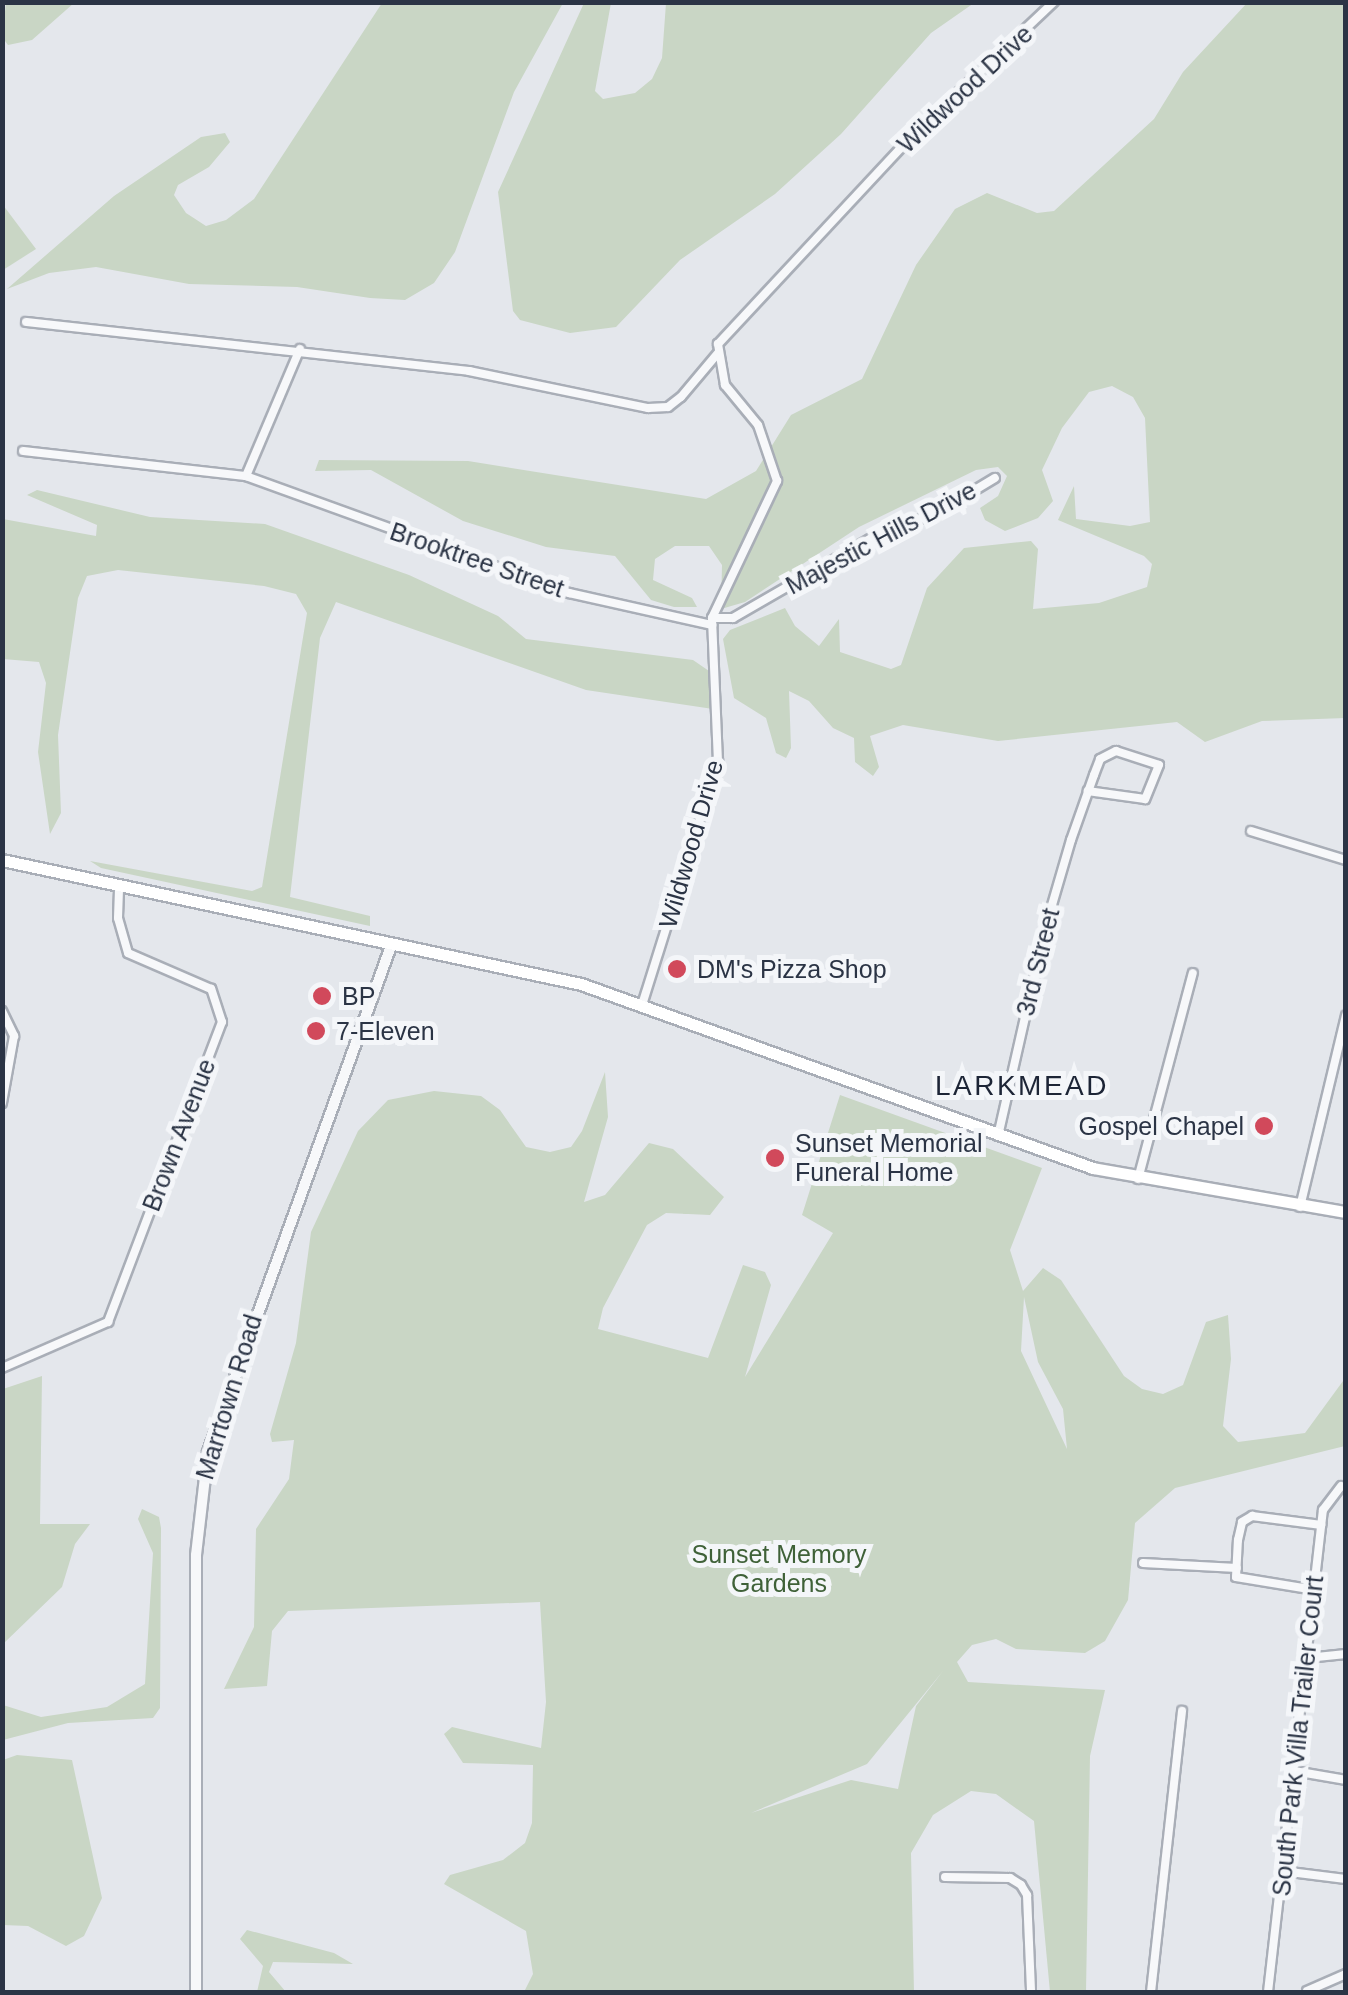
<!DOCTYPE html>
<html>
<head>
<meta charset="utf-8">
<style>
  body { margin:0 }
  #map { position:relative; width:1348px; height:1995px; overflow:hidden; background:#e4e7ec; font-family:Arial,sans-serif }
  div>[style] { position:absolute }
  [style*='--x'] { left:calc(var(--x)*1px); top:calc(var(--y)*1px); width:calc(var(--w)*1px); rotate:calc(var(--a)*1deg) }
  .green>* { inset:0; background:#c9d6c5 }
  .roads { filter:drop-shadow(2px 0 #a9aeb7) drop-shadow(-2px 0 #a9aeb7) drop-shadow(0 2px #a9aeb7) drop-shadow(0 -2px #a9aeb7) }
  .minor>* { height:8px; margin:-4px; padding:0 4px; transform-origin:4px; border-radius:4px; background:#f7f8fa }
  .tertiary>* { height:10px; margin:-5px; padding:0 5px; transform-origin:5px; border-radius:5px; background:#f7f8fa }
  .secondary>* { height:11px; margin:-5.5px; padding:0 5.5px; transform-origin:5.5px; border-radius:5.5px; background:#fff }
  .dots>* { width:28px; height:28px; translate:-50% -50%; box-sizing:border-box; border:5px solid #f4f6f9; border-radius:50% }
  span { translate:-50% -50%; white-space:nowrap; text-align:center; line-height:1.15; -webkit-text-stroke:10px #f4f6f9; paint-order:stroke }
  .street-label { font-size:25px; color:#2b3445 }
  .poi-label { font-size:25px; color:#2b3445 }
  .left { translate:0 -50%; text-align:left }
  .right { translate:-100% -50%; text-align:right }
  .park-label { font-size:25px; color:#3f6138 }
  .neighbourhood-label { font-size:28px; color:#1d2536; letter-spacing:2.5px }
  .frame { position:absolute; inset:0; border:5px solid #2b3445; pointer-events:none }
</style>
</head>
<body>
<div id="map">
  <div class="green">
    <div style="clip-path:polygon(6px 3px,6px 2px,74px 3px,32px 40px,8px 45px,2px 37px)"></div>
    <div style="clip-path:polygon(382px 3px,563px 3px,514px 92px,455px 252px,434px 283px,405px 300px,370px 298px,297px 287px,189px 284px,96px 267px,49px 273px,7px 289px,114px 196px,201px 137px,225px 133px,230px 142px,209px 167px,178px 185px,174px 195px,186px 213px,206px 226px,226px 220px,254px 199px)"></div>
    <div style="clip-path:polygon(584px 3px,611px 3px,595px 91px,603px 99px,635px 93px,652px 79px,662px 58px,666px 3px,974px 3px,931px 33px,841px 134px,775px 194px,680px 260px,616px 327px,570px 333px,520px 320px,513px 311px,498px 192px)"></div>
    <div style="clip-path:polygon(1247px 3px,1345px 3px,1345px 718px,1262px 721px,1205px 742px,1177px 722px,998px 741px,903px 725px,870px 736px,879px 767px,873px 776px,855px 762px,854px 738px,833px 728px,809px 701px,789px 691px,791px 748px,786px 758px,776px 753px,766px 718px,734px 698px,723px 639px,730px 630px,785px 608px,795px 626px,819px 646px,839px 619px,840px 652px,891px 669px,901px 665px,927px 588px,964px 548px,1031px 541px,1038px 549px,1033px 609px,1099px 603px,1147px 587px,1152px 564px,1144px 556px,1058px 520px,1074px 486px,1076px 519px,1130px 526px,1150px 522px,1145px 418px,1133px 397px,1112px 386px,1089px 392px,1062px 428px,1042px 470px,1053px 501px,1038px 518px,1005px 531px,985px 520px,980px 508px,998px 496px,1007px 476px,998px 467px,976px 470px,859px 527px,745px 602px,721px 609px,722px 565px,709px 546px,675px 546px,655px 559px,653px 580px,692px 598px,697px 607px,674px 607px,651px 600px,615px 556px,546px 547px,463px 521px,371px 470px,315px 471px,319px 460px,468px 461px,706px 499px,756px 471px,791px 415px,862px 379px,916px 265px,955px 209px,987px 193px,1037px 213px,1054px 211px,1154px 119px,1183px 72px)"></div>
    <div style="clip-path:polygon(3px 205px,36px 249px,3px 270px)"></div>
    <div style="clip-path:polygon(37px 490px,150px 517px,265px 524px,409px 575px,498px 616px,526px 639px,693px 660px,709px 671px,713px 709px,586px 690px,336px 602px,320px 638px,290px 897px,370px 916px,370px 926px,101px 868px,90px 861px,252px 891px,262px 887px,307px 613px,296px 594px,264px 586px,118px 570px,87px 576px,78px 598px,58px 735px,61px 813px,50px 834px,38px 752px,46px 683px,39px 662px,3px 659px,3px 519px,96px 536px,97px 525px,27px 495px)"></div>
    <div style="clip-path:polygon(evenodd,605px 1072px,608px 1117px,584px 1202px,605px 1195px,649px 1143px,673px 1149px,724px 1197px,710px 1215px,666px 1213px,647px 1225px,603px 1308px,598px 1329px,708px 1358px,743px 1265px,765px 1272px,771px 1285px,745px 1377px,833px 1233px,802px 1215px,840px 1095px,1042px 1168px,1010px 1250px,1023px 1291px,1043px 1268px,1061px 1280px,1124px 1376px,1142px 1389px,1163px 1394px,1183px 1385px,1206px 1322px,1228px 1315px,1231px 1359px,1223px 1426px,1238px 1442px,1305px 1433px,1343px 1381px,1345px 1343px,1345px 1446px,1175px 1488px,1135px 1523px,1128px 1600px,1105px 1641px,1085px 1653px,1016px 1649px,996px 1639px,972px 1645px,957px 1662px,968px 1682px,1105px 1690px,1090px 1756px,1086px 1992px,1050px 1992px,1034px 1821px,996px 1794px,971px 1791px,933px 1815px,911px 1853px,914px 1992px,524px 1992px,533px 1974px,526px 1931px,444px 1884px,450px 1875px,503px 1860px,525px 1843px,532px 1823px,533px 1765px,463px 1763px,444px 1734px,452px 1727px,541px 1748px,546px 1702px,540px 1602px,288px 1611px,272px 1631px,267px 1686px,224px 1689px,254px 1627px,256px 1529px,289px 1479px,294px 1440px,272px 1442px,270px 1434px,296px 1343px,311px 1232px,358px 1131px,388px 1100px,434px 1091px,481px 1096px,500px 1110px,526px 1147px,550px 1152px,571px 1147px,582px 1131px,605px 1072px,1024px 1297px,1038px 1362px,1063px 1409px,1067px 1449px,1021px 1351px,1024px 1297px,605px 1072px,943px 1671px,916px 1706px,898px 1789px,851px 1780px,751px 1813px,867px 1764px,943px 1671px)"></div>
    <div style="clip-path:polygon(42px 1376px,40px 1524px,90px 1524px,75px 1544px,62px 1587px,3px 1644px,3px 1389px)"></div>
    <div style="clip-path:polygon(142px 1509px,159px 1517px,161px 1528px,160px 1708px,153px 1718px,68px 1723px,3px 1740px,3px 1705px,41px 1717px,107px 1707px,145px 1684px,153px 1553px,138px 1519px)"></div>
    <div style="clip-path:polygon(17px 1755px,72px 1760px,102px 1898px,84px 1936px,66px 1946px,28px 1926px,3px 1925px,3px 1760px)"></div>
    <div style="clip-path:polygon(247px 1930px,334px 1953px,353px 1964px,273px 1962px,269px 1972px,286px 1992px,257px 1992px,263px 1966px,240px 1939px)"></div>
  </div>
  <div class="roads">
    <div class="minor">
      <div style="--x:26;--y:322;--w:446;--a:6.3"></div>
      <div style="--x:469;--y:371;--w:183;--a:11.7"></div>
      <div style="--x:648;--y:408;--w:20;--a:-3"></div>
      <div style="--x:668;--y:407;--w:16;--a:-38"></div>
      <div style="--x:681;--y:397;--w:57;--a:-49.9"></div>
      <div style="--x:23;--y:451;--w:224;--a:6.4"></div>
      <div style="--x:246;--y:476;--w:344;--a:19.9"></div>
      <div style="--x:569;--y:593;--w:147;--a:12.6"></div>
      <div style="--x:246;--y:476;--w:138;--a:-67"></div>
      <div style="--x:712;--y:618;--w:21;--a:0"></div>
      <div style="--x:733;--y:618;--w:158;--a:-30"></div>
      <div style="--x:870;--y:539;--w:75;--a:-21.8"></div>
      <div style="--x:940;--y:511;--w:64;--a:-31"></div>
      <div style="--x:1251;--y:831;--w:99;--a:17"></div>
      <div style="--x:642;--y:1005;--w:255;--a:-72.6"></div>
      <div style="--x:718;--y:762;--w:144;--a:-92.4"></div>
      <div style="--x:712;--y:618;--w:152;--a:-64.6"></div>
      <div style="--x:777;--y:481;--w:59;--a:-108.7"></div>
      <div style="--x:758;--y:425;--w:52;--a:-129.5"></div>
      <div style="--x:725;--y:385;--w:42;--a:-99.7"></div>
      <div style="--x:718;--y:344;--w:282;--a:-47"></div>
      <div style="--x:910;--y:138;--w:198;--a:-43.4"></div>
      <div style="--x:2;--y:1011;--w:28;--a:64"></div>
      <div style="--x:14;--y:1036;--w:68;--a:100.2"></div>
      <div style="--x:998;--y:1136;--w:212;--a:-77.2"></div>
      <div style="--x:1045;--y:929;--w:93;--a:-73.7"></div>
      <div style="--x:1071;--y:840;--w:69;--a:-70.5"></div>
      <div style="--x:1094;--y:775;--w:17;--a:-69"></div>
      <div style="--x:1100;--y:759;--w:18;--a:-27"></div>
      <div style="--x:1116;--y:751;--w:45;--a:18"></div>
      <div style="--x:1159;--y:765;--w:37;--a:112"></div>
      <div style="--x:1145;--y:799;--w:58;--a:-172"></div>
      <div style="--x:1138;--y:1179;--w:213;--a:-75.1"></div>
      <div style="--x:1300;--y:1207;--w:197;--a:-76.5"></div>
      <div style="--x:2;--y:1368;--w:116;--a:-23.5"></div>
      <div style="--x:108;--y:1322;--w:321;--a:-69.2"></div>
      <div style="--x:222;--y:1022;--w:35;--a:-108"></div>
      <div style="--x:211;--y:989;--w:90;--a:-156.6"></div>
      <div style="--x:128;--y:953;--w:36;--a:-106"></div>
      <div style="--x:118;--y:918;--w:31;--a:-88"></div>
      <div style="--x:1143;--y:1563;--w:94;--a:3"></div>
      <div style="--x:1315;--y:1590;--w:80;--a:-170.7"></div>
      <div style="--x:1236;--y:1577;--w:37;--a:-87"></div>
      <div style="--x:1238;--y:1540;--w:18;--a:-77"></div>
      <div style="--x:1242;--y:1522;--w:12;--a:-31"></div>
      <div style="--x:1252;--y:1516;--w:70;--a:7.4"></div>
      <div style="--x:1307;--y:1658;--w:39;--a:-6"></div>
      <div style="--x:1294;--y:1771;--w:53;--a:9.8"></div>
      <div style="--x:1282;--y:1871;--w:64;--a:7.1"></div>
      <div style="--x:945;--y:1877;--w:65;--a:0.9"></div>
      <div style="--x:1010;--y:1878;--w:13;--a:32"></div>
      <div style="--x:1021;--y:1885;--w:12;--a:59"></div>
      <div style="--x:1027;--y:1895;--w:97;--a:87.6"></div>
      <div style="--x:1307;--y:1991;--w:43;--a:-23.6"></div>
      <div style="--x:1151;--y:1992;--w:283;--a:-83.7"></div>
      <div style="--x:1268;--y:1992;--w:485;--a:-83.5"></div>
      <div style="--x:1323;--y:1510;--w:30;--a:-53"></div>
    </div>
    <div class="tertiary">
      <div style="--x:196;--y:1992;--w:437;--a:-90"></div>
      <div style="--x:196;--y:1555;--w:104;--a:-83.4"></div>
      <div style="--x:208;--y:1452;--w:538;--a:-70.12"></div>
    </div>
    <div class="secondary">
      <div style="--x:2;--y:860;--w:592;--a:12.09"></div>
      <div style="--x:581;--y:984;--w:544;--a:19.77"></div>
      <div style="--x:1093;--y:1168;--w:257;--a:9.9"></div>
    </div>
  </div>
  <div class="dots">
    <div style="left:677px;top:969px;background:#d1495b"></div>
    <div style="left:322px;top:996px;background:#d1495b"></div>
    <div style="left:316px;top:1031px;background:#d1495b"></div>
    <div style="left:1264px;top:1126px;background:#d1495b"></div>
    <div style="left:775px;top:1158px;background:#d1495b"></div>
  </div>
  <div class="street-label">
    <span style="left:965px;top:89px;rotate:-43deg">Wildwood Drive</span>
    <span style="left:881px;top:538px;rotate:-28deg">Majestic Hills Drive</span>
    <span style="left:477px;top:560px;rotate:19deg">Brooktree Street</span>
    <span style="left:691px;top:844px;rotate:-74deg">Wildwood Drive</span>
    <span style="left:1038px;top:962px;rotate:-76deg">3rd Street</span>
    <span style="left:179px;top:1135px;rotate:-69deg">Brown Avenue</span>
    <span style="left:229px;top:1397px;rotate:-73deg">Marrtown Road</span>
    <span style="left:1298px;top:1736px;rotate:-84deg">South Park Villa Trailer Court</span>
  </div>
  <div class="poi-label">
    <span class="left" style="left:697px;top:969px">DM's Pizza Shop</span>
    <span class="left" style="left:342px;top:996px">BP</span>
    <span class="left" style="left:336px;top:1031px">7-Eleven</span>
    <span class="right" style="left:1244px;top:1126px">Gospel Chapel</span>
    <span class="left" style="left:795px;top:1158px">Sunset Memorial<br>Funeral Home</span>
  </div>
  <div class="park-label">
    <span style="left:779px;top:1569px">Sunset Memory<br>Gardens</span>
  </div>
  <div class="neighbourhood-label">
    <span style="left:1022px;top:1086px">LARKMEAD</span>
  </div>
  <div class="frame"></div>
</div>
</body>
</html>
